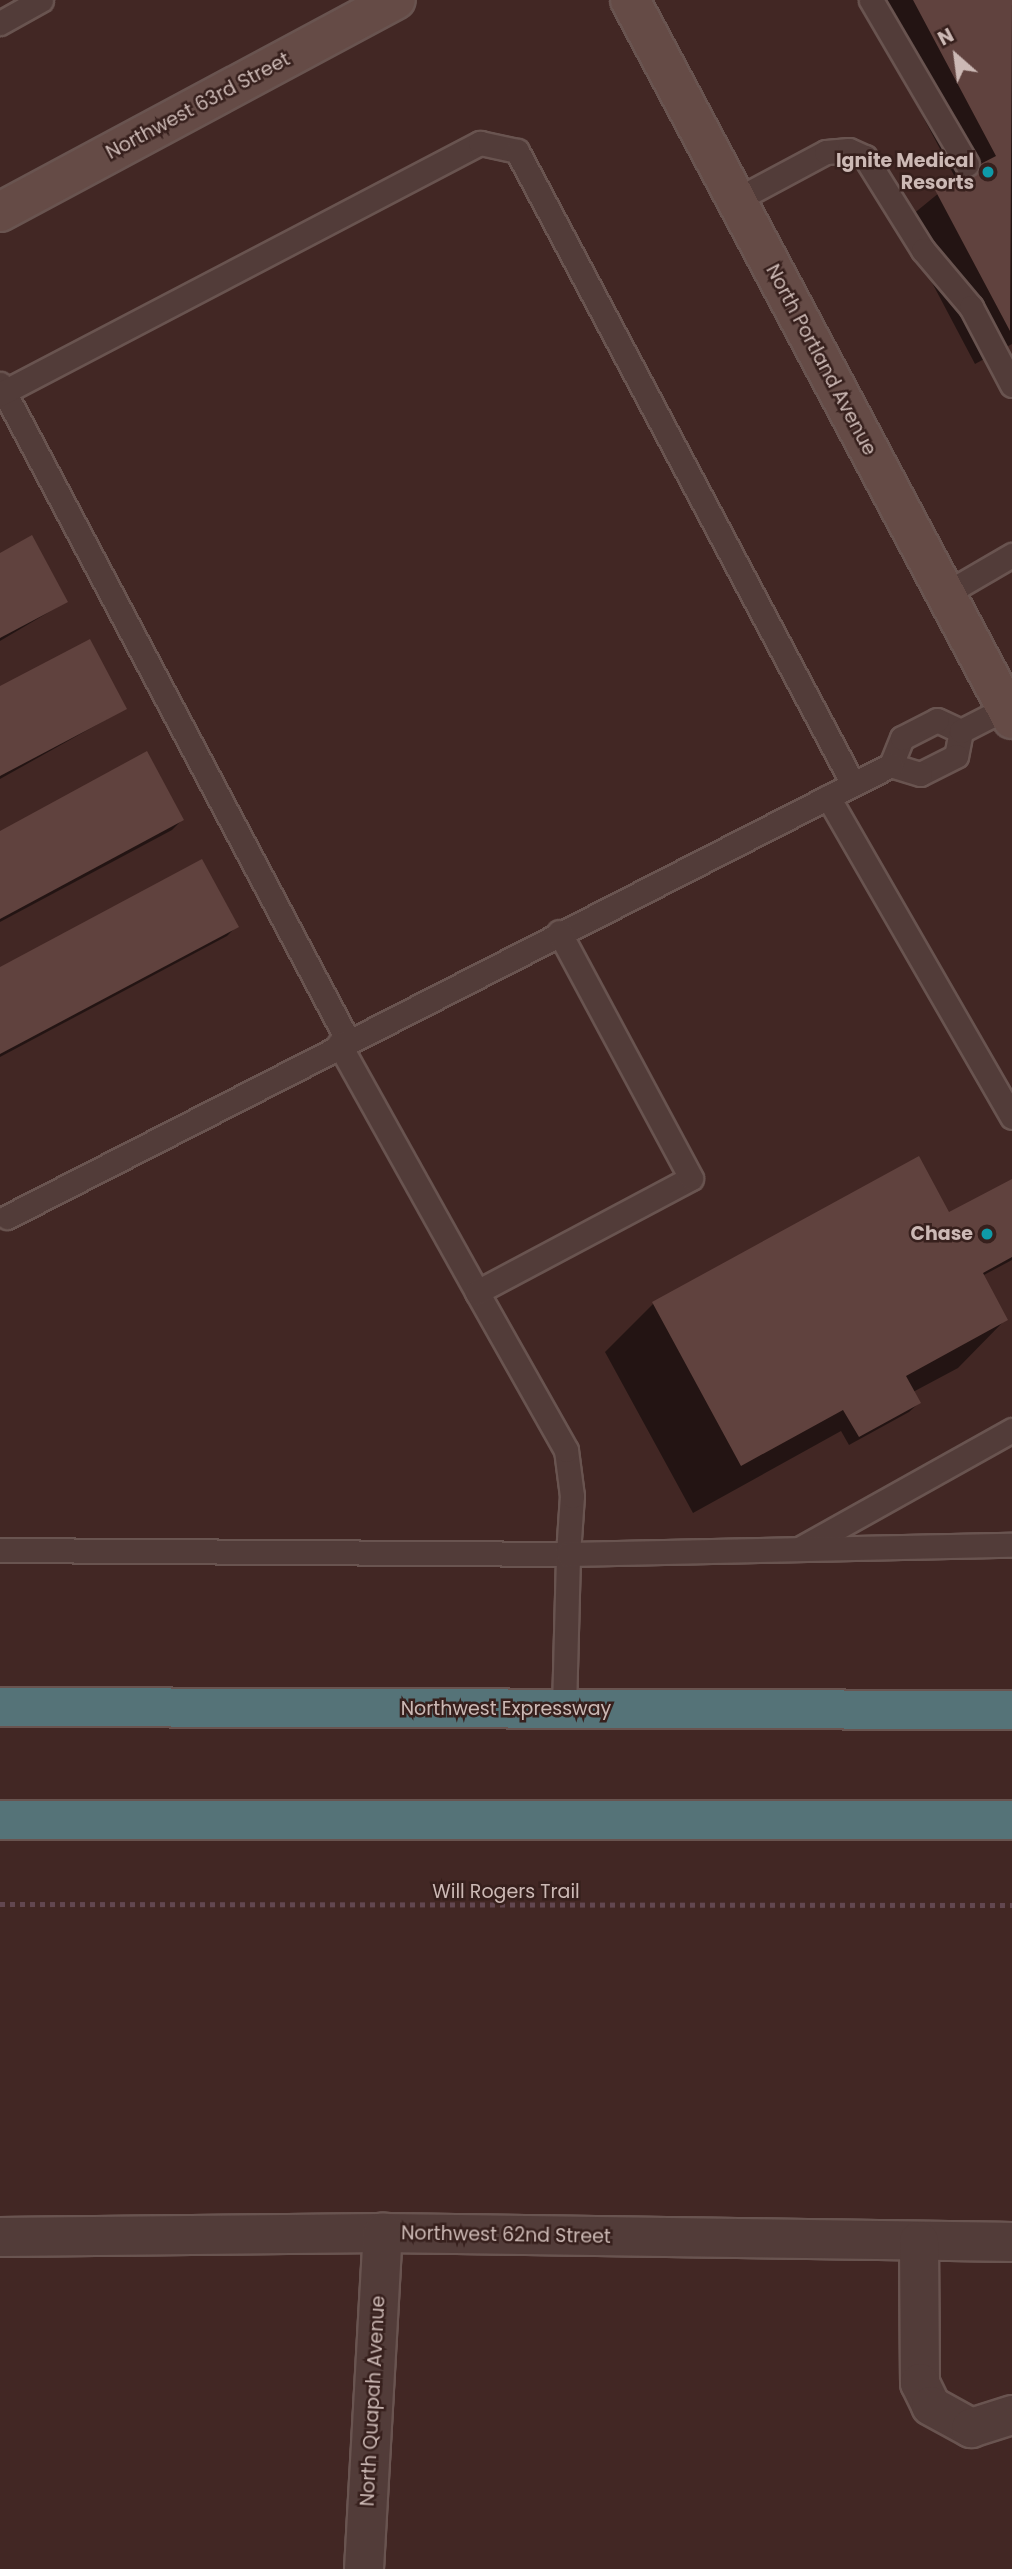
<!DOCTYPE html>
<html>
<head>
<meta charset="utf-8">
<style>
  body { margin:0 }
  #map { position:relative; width:1012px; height:2569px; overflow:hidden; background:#422724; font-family:Poppins,sans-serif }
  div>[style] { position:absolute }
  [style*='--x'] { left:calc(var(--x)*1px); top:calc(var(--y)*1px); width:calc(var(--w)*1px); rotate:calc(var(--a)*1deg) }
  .shadow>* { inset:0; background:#0007 }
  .building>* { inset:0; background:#60423e }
  .path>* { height:4.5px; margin-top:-2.25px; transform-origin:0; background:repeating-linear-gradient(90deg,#624750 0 5px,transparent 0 10px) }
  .roads { filter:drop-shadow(2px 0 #695450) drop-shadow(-2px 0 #695450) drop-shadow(0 2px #695450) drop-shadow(0 -2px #695450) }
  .lane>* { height:23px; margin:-11.5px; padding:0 11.5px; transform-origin:11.5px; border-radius:11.5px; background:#523c39 }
  .street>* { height:38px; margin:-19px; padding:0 19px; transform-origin:19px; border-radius:19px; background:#523c39 }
  .secondary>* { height:38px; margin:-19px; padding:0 19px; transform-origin:19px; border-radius:19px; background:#654b46 }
  .highway>* { height:38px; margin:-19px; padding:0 19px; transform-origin:19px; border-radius:19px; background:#557378 }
  .dots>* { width:19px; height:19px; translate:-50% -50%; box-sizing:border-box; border:4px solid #37201d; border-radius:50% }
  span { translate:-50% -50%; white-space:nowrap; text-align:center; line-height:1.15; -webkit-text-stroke:5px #37201d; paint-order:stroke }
  .street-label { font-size:19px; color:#ccb9b5 }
  .poi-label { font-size:19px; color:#ccb9b5; font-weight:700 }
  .right { translate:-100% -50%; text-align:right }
  .north { position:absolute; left:921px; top:21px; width:70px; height:70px; -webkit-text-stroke:5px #37201d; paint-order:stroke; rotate:332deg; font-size:19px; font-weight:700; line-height:28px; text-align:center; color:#ccb9b5 }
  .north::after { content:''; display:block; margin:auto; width:24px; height:32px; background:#ccb9b5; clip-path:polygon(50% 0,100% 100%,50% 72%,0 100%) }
</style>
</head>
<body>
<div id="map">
  <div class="shadow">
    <div style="clip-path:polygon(861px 0,1012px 0,1012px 344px,975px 364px,901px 224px,956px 179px)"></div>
    <div style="clip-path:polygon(0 555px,66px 602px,0 641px)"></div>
    <div style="clip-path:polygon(0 688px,125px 709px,0 779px)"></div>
    <div style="clip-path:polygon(182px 820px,172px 830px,0 922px,0 833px)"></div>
    <div style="clip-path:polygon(237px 926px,227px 936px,0 1057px,0 969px)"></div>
    <div style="clip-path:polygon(1012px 1180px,1012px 1260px,982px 1276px,1006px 1319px,958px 1368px,913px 1392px,919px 1403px,909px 1412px,849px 1445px,841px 1431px,693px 1513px,605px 1352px,653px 1304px,949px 1214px)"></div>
  </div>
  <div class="building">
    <div style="clip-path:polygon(913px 0,1012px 0,1010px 331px,934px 188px,996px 156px)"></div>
    <div style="clip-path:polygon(32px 535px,68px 602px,0 638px,0 553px)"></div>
    <div style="clip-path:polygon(90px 639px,127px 709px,0 776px,0 686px)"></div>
    <div style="clip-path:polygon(147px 751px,184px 820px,0 919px,0 831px)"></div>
    <div style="clip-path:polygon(202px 859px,239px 927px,0 1054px,0 967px)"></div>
    <div style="clip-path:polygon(919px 1156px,949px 1212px,1012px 1179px,1012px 1257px,983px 1273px,1008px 1320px,906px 1376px,921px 1403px,859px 1437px,843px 1410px,741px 1466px,652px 1302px)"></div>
  </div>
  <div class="path">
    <div style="--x:0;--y:1904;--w:1012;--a:0.06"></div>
  </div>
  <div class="roads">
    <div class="lane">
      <div style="--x:871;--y:0;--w:190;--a:59.7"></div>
      <div style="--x:0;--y:23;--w:47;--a:-29.3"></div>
      <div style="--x:736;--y:200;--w:102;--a:-28.1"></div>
      <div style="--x:826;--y:152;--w:23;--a:-5"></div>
      <div style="--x:849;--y:150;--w:17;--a:24"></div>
      <div style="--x:865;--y:157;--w:110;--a:58.1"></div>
      <div style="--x:923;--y:250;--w:75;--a:49.9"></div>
      <div style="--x:971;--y:307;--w:88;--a:62.3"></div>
      <div style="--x:0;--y:384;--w:741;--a:62.09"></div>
      <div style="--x:0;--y:394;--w:542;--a:-27.61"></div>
      <div style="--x:480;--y:143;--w:38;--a:12"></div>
      <div style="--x:517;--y:151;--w:717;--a:62.04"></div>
      <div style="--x:945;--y:594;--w:78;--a:-30.2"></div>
      <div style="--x:937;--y:720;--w:26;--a:25"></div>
      <div style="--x:961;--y:731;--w:25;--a:101"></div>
      <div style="--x:956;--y:756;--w:40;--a:153.4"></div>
      <div style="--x:920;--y:774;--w:30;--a:-163"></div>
      <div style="--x:891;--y:765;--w:29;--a:-68"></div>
      <div style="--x:902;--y:738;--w:39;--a:-27"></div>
      <div style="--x:961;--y:731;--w:51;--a:-27.1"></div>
      <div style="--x:828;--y:797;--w:369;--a:60.1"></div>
      <div style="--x:339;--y:1044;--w:284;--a:60.9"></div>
      <div style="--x:7;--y:1217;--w:993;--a:-27.08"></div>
      <div style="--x:801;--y:1548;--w:242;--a:-29.2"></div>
      <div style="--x:0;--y:1550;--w:568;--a:0.4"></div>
      <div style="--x:568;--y:1554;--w:58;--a:-86.1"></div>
      <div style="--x:572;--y:1496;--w:46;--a:-97.4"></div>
      <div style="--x:566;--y:1450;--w:181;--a:-119.4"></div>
      <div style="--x:477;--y:1292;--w:242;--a:-28"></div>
      <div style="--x:691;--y:1178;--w:279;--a:-118.2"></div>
      <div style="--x:564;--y:1709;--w:155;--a:-88.5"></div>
      <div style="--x:568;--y:1554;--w:444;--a:-1.2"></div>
    </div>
    <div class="street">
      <div style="--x:0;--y:2237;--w:383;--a:-0.6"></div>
      <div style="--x:383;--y:2233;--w:629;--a:0.82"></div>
      <div style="--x:919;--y:2241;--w:142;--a:89.6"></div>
      <div style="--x:920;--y:2383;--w:25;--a:64"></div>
      <div style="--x:931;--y:2406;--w:46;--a:28.8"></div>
      <div style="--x:971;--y:2428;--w:43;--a:-17.6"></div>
      <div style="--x:364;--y:2569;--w:337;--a:-86.8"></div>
    </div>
    <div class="secondary">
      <div style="--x:630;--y:0;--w:814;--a:62.02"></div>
      <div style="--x:0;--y:212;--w:449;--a:-28.2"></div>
    </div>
    <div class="highway">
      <div style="--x:0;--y:1707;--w:1012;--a:0.17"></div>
      <div style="--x:0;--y:1820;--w:1012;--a:0"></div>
    </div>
  </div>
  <div class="dots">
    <div style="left:988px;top:172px;background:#0f9aa8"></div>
    <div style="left:987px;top:1234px;background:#0f9aa8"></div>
  </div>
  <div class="street-label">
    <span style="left:198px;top:106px;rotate:-28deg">Northwest 63rd Street</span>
    <span style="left:821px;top:360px;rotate:62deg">North Portland Avenue</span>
    <span style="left:506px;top:1709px">Northwest Expressway</span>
    <span style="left:506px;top:1892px">Will Rogers Trail</span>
    <span style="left:506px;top:2235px;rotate:1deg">Northwest 62nd Street</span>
    <span style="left:373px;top:2401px;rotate:-87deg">North Quapah Avenue</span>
  </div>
  <div class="poi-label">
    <span class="right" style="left:974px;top:172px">Ignite Medical<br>Resorts</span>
    <span class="right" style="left:973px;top:1234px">Chase</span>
  </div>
  <div class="north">N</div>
</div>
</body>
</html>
